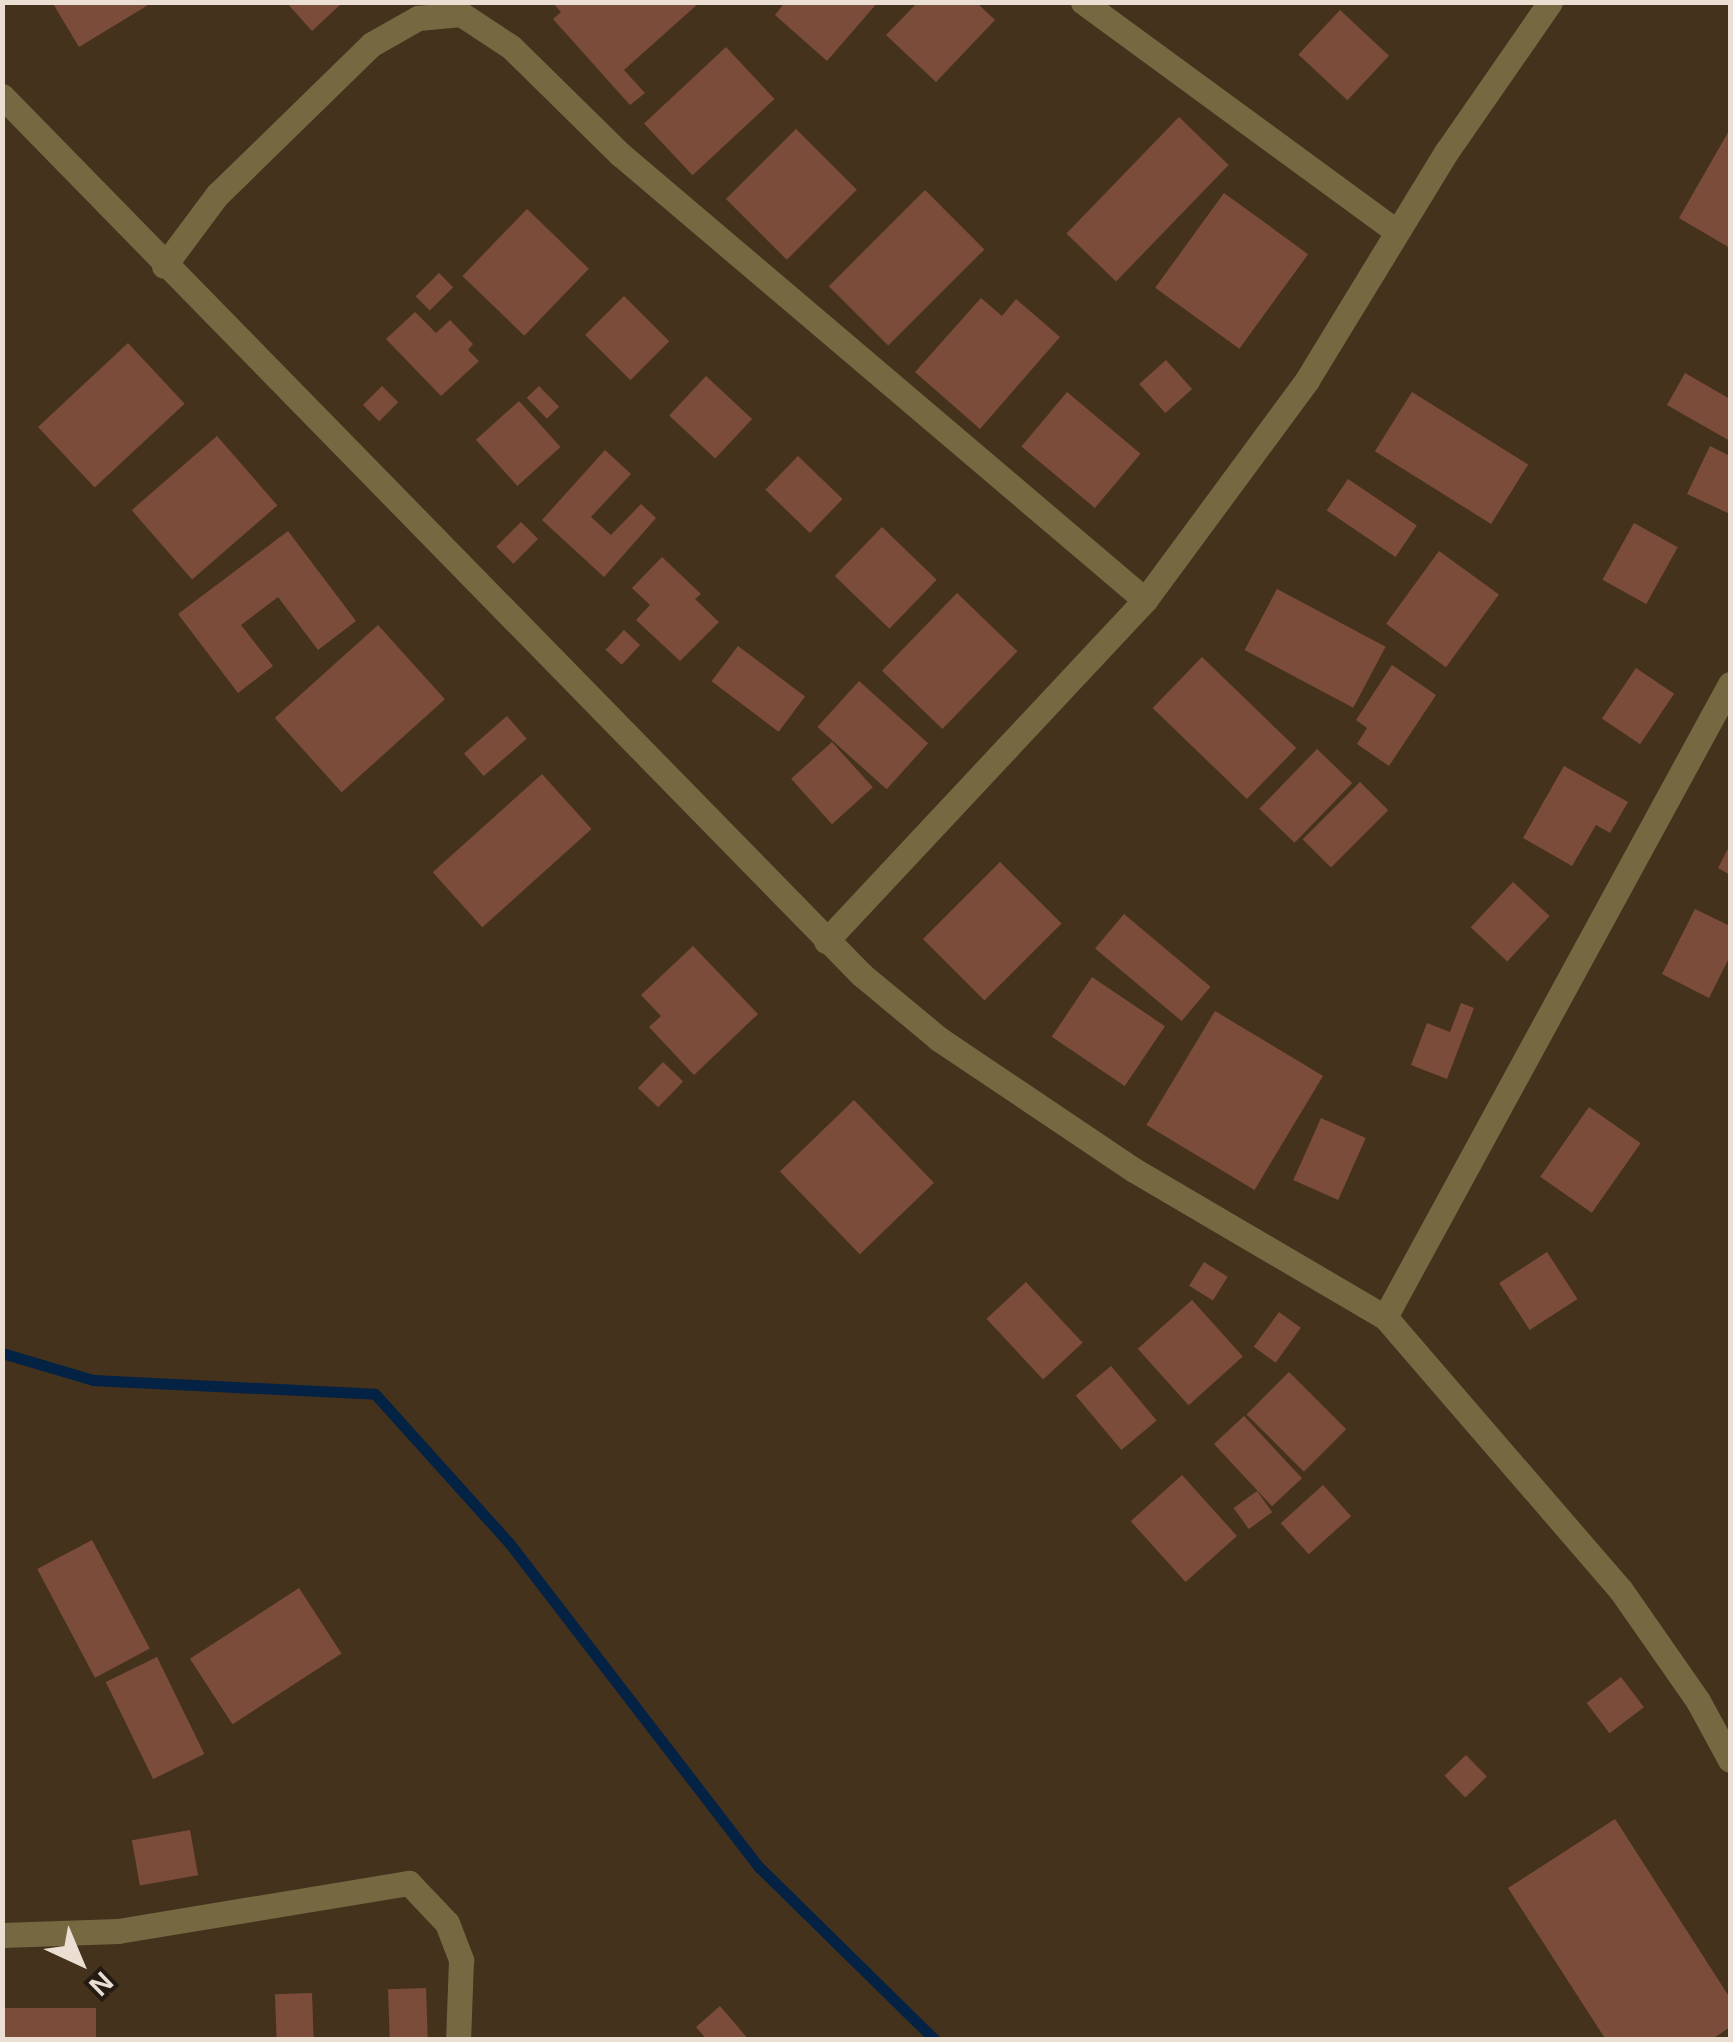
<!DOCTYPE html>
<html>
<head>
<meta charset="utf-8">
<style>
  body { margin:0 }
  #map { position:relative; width:1733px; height:2042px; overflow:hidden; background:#44321d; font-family:Helvetica,sans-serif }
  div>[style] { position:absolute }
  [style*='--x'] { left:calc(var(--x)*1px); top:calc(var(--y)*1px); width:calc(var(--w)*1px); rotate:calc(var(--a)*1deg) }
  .stream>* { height:11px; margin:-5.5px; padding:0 5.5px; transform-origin:5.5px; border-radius:5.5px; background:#042243 }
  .building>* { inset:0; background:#7c4c3b; transform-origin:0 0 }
  .minor>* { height:25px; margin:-12.5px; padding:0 12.5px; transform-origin:12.5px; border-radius:12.5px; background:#766942 }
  span { translate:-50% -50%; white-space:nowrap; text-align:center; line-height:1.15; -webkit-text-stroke:9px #241b12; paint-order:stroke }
  .frame { position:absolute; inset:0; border:5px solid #ebdfd3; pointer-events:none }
  .north { position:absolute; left:30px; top:1912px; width:100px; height:100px; -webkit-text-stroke:8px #241b12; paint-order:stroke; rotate:136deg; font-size:28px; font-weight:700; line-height:40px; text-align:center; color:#ebdfd3 }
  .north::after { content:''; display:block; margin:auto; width:35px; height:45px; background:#ebdfd3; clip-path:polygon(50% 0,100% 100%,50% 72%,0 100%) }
</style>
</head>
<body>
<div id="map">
  <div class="stream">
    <div style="--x:2;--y:1353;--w:95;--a:16.5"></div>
    <div style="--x:93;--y:1380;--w:282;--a:2.8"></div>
    <div style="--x:375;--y:1394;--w:202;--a:48"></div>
    <div style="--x:510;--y:1544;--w:408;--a:52.4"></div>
    <div style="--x:759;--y:1867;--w:247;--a:44.5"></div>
  </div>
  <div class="building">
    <div style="clip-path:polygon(52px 2px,153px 2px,79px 47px)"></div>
    <div style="clip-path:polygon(286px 2px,343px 2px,312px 31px)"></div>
    <div style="clip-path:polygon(552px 2px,700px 2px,624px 70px,645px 93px,630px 105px,553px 19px,561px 12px)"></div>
    <div style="clip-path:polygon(785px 2px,878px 2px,827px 61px,775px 15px)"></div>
    <div style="clip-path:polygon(918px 2px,976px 2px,995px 20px,936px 82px,886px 35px)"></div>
    <div style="left:1340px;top:10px;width:67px;height:61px;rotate:43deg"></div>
    <div style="left:726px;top:47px;width:71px;height:112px;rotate:47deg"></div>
    <div style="left:1179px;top:117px;width:69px;height:162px;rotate:44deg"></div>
    <div style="left:796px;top:129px;width:86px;height:99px;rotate:45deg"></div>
    <div style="clip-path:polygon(1730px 129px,1730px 248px,1679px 218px)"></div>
    <div style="left:925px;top:190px;width:84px;height:136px;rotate:45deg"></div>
    <div style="left:1224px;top:193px;width:104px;height:117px;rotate:36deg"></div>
    <div style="left:527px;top:209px;width:86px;height:93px;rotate:44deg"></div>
    <div style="left:439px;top:273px;width:20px;height:33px;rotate:45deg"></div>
    <div style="left:624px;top:296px;width:64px;height:55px;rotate:45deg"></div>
    <div style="clip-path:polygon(981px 298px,1002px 316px,1016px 299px,1060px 337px,980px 429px,915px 372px)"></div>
    <div style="clip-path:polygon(415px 312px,436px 333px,450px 320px,473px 344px,468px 350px,479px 361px,441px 396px,386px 339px)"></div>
    <div style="left:128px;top:343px;width:83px;height:123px;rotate:47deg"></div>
    <div style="left:1166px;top:360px;width:39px;height:36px;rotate:48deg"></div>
    <div style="clip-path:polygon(1685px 373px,1730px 399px,1730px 441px,1667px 405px)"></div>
    <div style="left:706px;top:376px;width:63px;height:54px;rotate:43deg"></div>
    <div style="left:382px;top:386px;width:23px;height:27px;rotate:45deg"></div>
    <div style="left:539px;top:386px;width:29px;height:17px;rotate:46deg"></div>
    <div style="left:1067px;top:392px;width:96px;height:71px;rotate:40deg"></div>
    <div style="left:1412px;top:392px;width:137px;height:70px;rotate:32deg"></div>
    <div style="left:519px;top:401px;width:62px;height:58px;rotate:48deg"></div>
    <div style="left:217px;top:436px;width:92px;height:113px;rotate:49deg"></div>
    <div style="clip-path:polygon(1710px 446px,1730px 456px,1730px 514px,1687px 494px)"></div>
    <div style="clip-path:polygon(605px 450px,631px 474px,591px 517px,611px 535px,641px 504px,656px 518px,604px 577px,542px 520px)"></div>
    <div style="left:798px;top:456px;width:62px;height:47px;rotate:44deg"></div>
    <div style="left:1348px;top:479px;width:83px;height:38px;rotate:34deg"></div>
    <div style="left:521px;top:522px;width:24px;height:35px;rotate:45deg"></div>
    <div style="left:1634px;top:523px;width:50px;height:65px;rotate:29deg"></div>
    <div style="left:882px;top:527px;width:76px;height:68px;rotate:44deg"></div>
    <div style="clip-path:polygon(288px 531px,356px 621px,318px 650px,278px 597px,241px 625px,273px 666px,238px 693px,178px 614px)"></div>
    <div style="left:1439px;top:551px;width:74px;height:90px;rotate:36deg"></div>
    <div style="clip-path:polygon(662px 557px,701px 594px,695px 599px,719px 622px,680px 661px,636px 620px,650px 605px,632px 588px)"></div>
    <div style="left:1277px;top:589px;width:123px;height:69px;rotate:28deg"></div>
    <div style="left:957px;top:593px;width:84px;height:108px;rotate:44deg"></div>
    <div style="left:378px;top:625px;width:100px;height:139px;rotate:48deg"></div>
    <div style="left:624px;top:630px;width:22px;height:27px;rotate:43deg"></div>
    <div style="left:738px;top:646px;width:84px;height:44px;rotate:37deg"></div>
    <div style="left:1202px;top:657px;width:131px;height:71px;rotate:44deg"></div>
    <div style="clip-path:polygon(1392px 665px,1436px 695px,1389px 766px,1357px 744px,1367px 728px,1356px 720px)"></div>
    <div style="left:1636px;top:668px;width:46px;height:61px;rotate:34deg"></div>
    <div style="left:859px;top:681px;width:93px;height:62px;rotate:42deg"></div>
    <div style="left:507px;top:716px;width:30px;height:57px;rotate:49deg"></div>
    <div style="left:832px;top:742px;width:61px;height:55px;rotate:48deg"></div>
    <div style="left:1317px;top:749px;width:49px;height:83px;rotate:44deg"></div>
    <div style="clip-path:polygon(1564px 766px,1628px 802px,1610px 833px,1596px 825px,1572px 866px,1523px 838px)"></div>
    <div style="left:542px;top:774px;width:74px;height:147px;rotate:48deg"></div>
    <div style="left:1360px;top:782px;width:40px;height:81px;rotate:45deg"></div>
    <div style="clip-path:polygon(1730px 845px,1730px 875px,1718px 868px)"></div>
    <div style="left:1000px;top:862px;width:87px;height:109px;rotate:45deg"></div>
    <div style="left:1513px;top:882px;width:50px;height:62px;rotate:43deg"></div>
    <div style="clip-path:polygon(1695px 909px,1730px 926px,1730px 956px,1709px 998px,1662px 974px)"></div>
    <div style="left:1124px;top:914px;width:113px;height:45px;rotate:40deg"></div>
    <div style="clip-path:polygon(693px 946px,758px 1014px,694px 1075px,649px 1027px,661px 1016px,641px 995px)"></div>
    <div style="left:1092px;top:977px;width:88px;height:72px;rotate:34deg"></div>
    <div style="clip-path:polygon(1461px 1003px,1474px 1008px,1447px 1079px,1411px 1065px,1427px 1023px,1450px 1032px)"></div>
    <div style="left:1215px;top:1011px;width:126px;height:133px;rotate:31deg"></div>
    <div style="left:663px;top:1062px;width:28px;height:36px;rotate:44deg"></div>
    <div style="left:854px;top:1100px;width:115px;height:103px;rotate:46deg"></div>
    <div style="left:1589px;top:1107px;width:63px;height:85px;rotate:35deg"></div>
    <div style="left:1321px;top:1118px;width:49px;height:68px;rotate:24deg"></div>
    <div style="left:1547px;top:1252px;width:56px;height:57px;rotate:57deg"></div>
    <div style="left:1204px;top:1262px;width:28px;height:28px;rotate:32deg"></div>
    <div style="left:1026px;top:1282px;width:83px;height:54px;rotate:47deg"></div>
    <div style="left:1192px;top:1300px;width:76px;height:73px;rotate:48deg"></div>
    <div style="left:1279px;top:1312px;width:27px;height:43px;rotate:36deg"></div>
    <div style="left:1111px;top:1366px;width:71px;height:46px;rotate:50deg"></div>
    <div style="left:1289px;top:1372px;width:81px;height:60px;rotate:45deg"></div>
    <div style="left:1244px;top:1416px;width:85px;height:41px;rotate:47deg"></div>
    <div style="left:1182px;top:1475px;width:82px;height:69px;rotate:48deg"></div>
    <div style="left:1323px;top:1485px;width:42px;height:57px;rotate:48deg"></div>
    <div style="left:1257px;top:1491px;width:26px;height:29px;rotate:54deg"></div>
    <div style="left:92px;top:1540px;width:123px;height:62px;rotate:62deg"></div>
    <div style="left:299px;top:1588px;width:78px;height:130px;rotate:57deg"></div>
    <div style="left:157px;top:1657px;width:108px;height:57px;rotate:64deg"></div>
    <div style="left:1621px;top:1677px;width:38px;height:43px;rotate:53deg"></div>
    <div style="left:1466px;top:1755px;width:30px;height:30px;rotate:46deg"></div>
    <div style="clip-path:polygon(1615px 1819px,1730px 1998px,1730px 2027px,1711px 2040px,1606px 2040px,1508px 1888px)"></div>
    <div style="left:190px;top:1830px;width:46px;height:59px;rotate:80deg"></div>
    <div style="left:426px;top:1988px;width:52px;height:38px;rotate:88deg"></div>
    <div style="left:312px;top:1993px;width:47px;height:37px;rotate:88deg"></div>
    <div style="clip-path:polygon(720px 2006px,749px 2040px,707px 2040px,696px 2027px)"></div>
    <div style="left:96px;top:2008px;width:32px;height:94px;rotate:90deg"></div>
  </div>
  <div class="minor">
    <div style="--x:1083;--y:2;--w:389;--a:36.2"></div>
    <div style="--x:2;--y:96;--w:1230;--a:45.63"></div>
    <div style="--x:862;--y:975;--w:100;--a:39.7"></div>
    <div style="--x:939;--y:1039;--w:235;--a:33.9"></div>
    <div style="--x:1134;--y:1170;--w:291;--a:30.4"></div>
    <div style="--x:1385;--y:1317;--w:359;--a:49.2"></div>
    <div style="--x:1620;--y:1589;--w:136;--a:55.1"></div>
    <div style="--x:1698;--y:1701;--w:67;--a:61.5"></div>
    <div style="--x:164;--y:266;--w:89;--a:-53.3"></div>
    <div style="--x:217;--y:195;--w:216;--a:-44.3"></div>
    <div style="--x:372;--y:44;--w:53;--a:-29.5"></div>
    <div style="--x:418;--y:18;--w:43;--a:-5.3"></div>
    <div style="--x:461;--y:14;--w:60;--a:33.4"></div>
    <div style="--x:511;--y:47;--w:153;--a:44.5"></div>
    <div style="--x:620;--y:154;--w:689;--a:40.35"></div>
    <div style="--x:826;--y:941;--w:467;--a:-46.9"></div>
    <div style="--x:1145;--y:600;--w:273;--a:-53.6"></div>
    <div style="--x:1307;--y:380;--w:268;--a:-58.6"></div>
    <div style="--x:1447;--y:151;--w:181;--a:-55.3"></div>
    <div style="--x:1385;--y:1317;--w:721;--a:-61.41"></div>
    <div style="--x:2;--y:1935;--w:116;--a:-2"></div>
    <div style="--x:118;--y:1931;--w:295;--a:-9.4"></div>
    <div style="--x:409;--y:1883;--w:55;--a:46.5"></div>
    <div style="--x:447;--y:1923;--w:40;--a:69"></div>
    <div style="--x:461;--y:1960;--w:80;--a:92.1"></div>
  </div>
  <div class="frame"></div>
  <div class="north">N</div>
</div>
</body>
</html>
